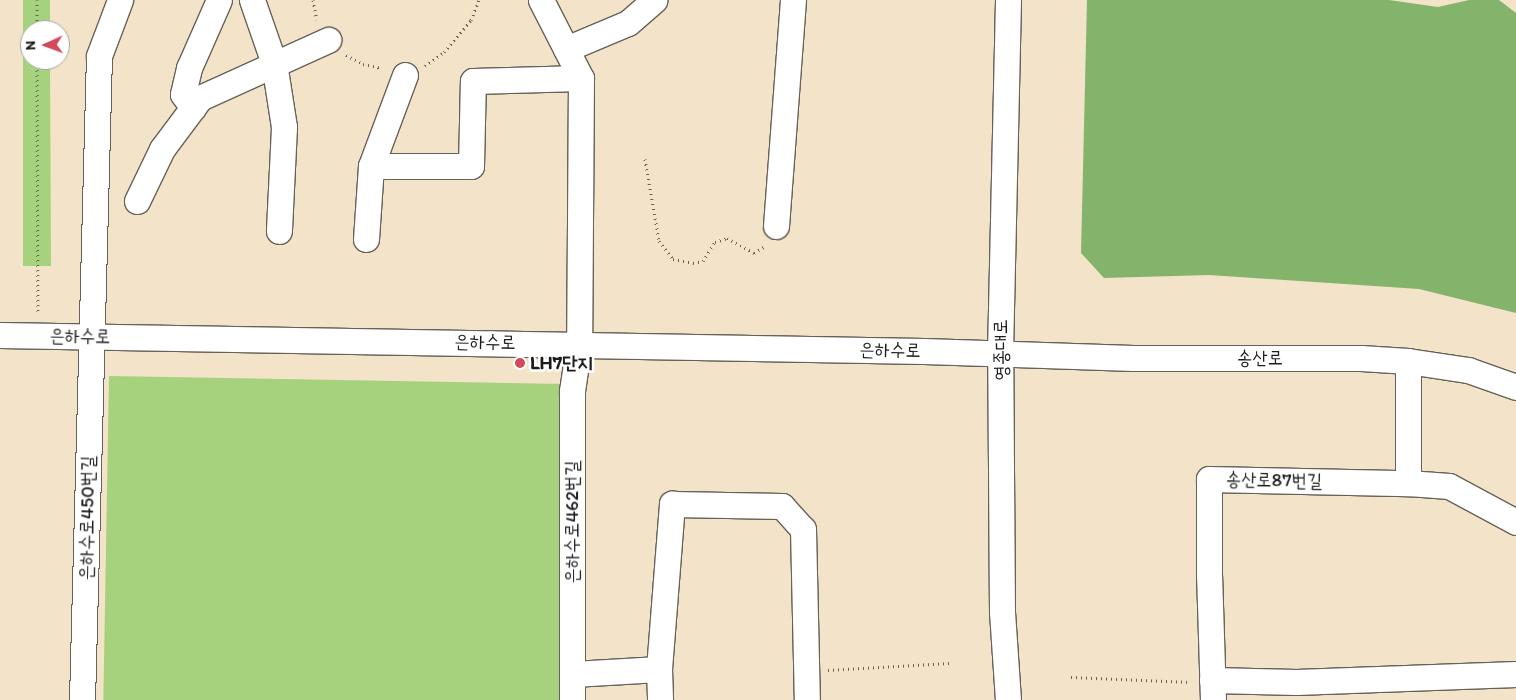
<!DOCTYPE html>
<html>
<head>
<meta charset="utf-8">
<style>
  body { margin:0 }
  #map { position:relative; width:1516px; height:700px; overflow:hidden; background:#f3e3c9; font-family:Itim,"Poor Story",sans-serif }
  div>[style] { position:absolute }
  [style*='--x'] { left:calc(var(--x)*1px); top:calc(var(--y)*1px); width:calc(var(--w)*1px); rotate:calc(var(--a)*1deg) }
  .green>* { inset:0; background:#a6d17d; transform-origin:0 0 }
  .forest>* { inset:0; background:#84b36c }
  .path>* { height:3px; margin-top:-1.5px; transform-origin:0; background:repeating-linear-gradient(90deg,#676259 0 1px,transparent 0 5px) }
  .roads { filter:drop-shadow(1px 0 #676259) drop-shadow(-1px 0 #676259) drop-shadow(0 1px #676259) drop-shadow(0 -1px #676259) }
  .minor>* { height:25px; margin:-12.5px; padding:0 12.5px; transform-origin:12.5px; border-radius:12.5px; background:#fff }
  .dots>* { width:14px; height:14px; translate:-50% -50%; box-sizing:border-box; border:2px solid #fff; border-radius:50% }
  span { translate:-50% -50%; white-space:nowrap; text-align:center; line-height:1.15; -webkit-text-stroke:5px #fff; paint-order:stroke }
  .street-label { font-size:19px; color:#1c1c1c }
  .poi-label { font-size:19px; color:#1c1c1c; font-weight:700 }
  .left { translate:0 -50%; text-align:left }
  .north { position:absolute; left:20px; top:20px; width:50px; height:50px; box-sizing:border-box; background:#fff; border:1px solid #a4a4a4; border-radius:50%; rotate:268deg; font-size:14px; font-weight:700; line-height:20px; text-align:center; color:#1c1c1c }
  .north::after { content:''; display:block; margin:auto; width:18px; height:22px; background:#d1495b; clip-path:polygon(50% 0,100% 100%,50% 72%,0 100%) }
</style>
</head>
<body>
<div id="map">
  <div class="green">
    <div style="clip-path:polygon(23px 0,50px 0,50px 30px,30px 30px,30px 60px,50px 60px,51px 266px,23px 266px)"></div>
    <div style="left:109px;top:376px;width:456px;height:324px;rotate:1deg"></div>
  </div>
  <div class="forest">
    <div style="clip-path:polygon(1087px 0,1389px 0,1438px 7px,1469px 0,1499px 0,1516px 13px,1516px 313px,1419px 289px,1209px 275px,1104px 278px,1081px 253px)"></div>
  </div>
  <div class="path">
    <div style="--x:37;--y:0;--w:30;--a:90"></div>
    <div style="--x:313;--y:0;--w:20;--a:79"></div>
    <div style="--x:346;--y:55;--w:19;--a:28"></div>
    <div style="--x:363;--y:64;--w:19;--a:12"></div>
    <div style="--x:37;--y:60;--w:252;--a:89.8"></div>
    <div style="--x:425;--y:66;--w:24;--a:-36"></div>
    <div style="--x:444;--y:52;--w:42;--a:-49.8"></div>
    <div style="--x:471;--y:20;--w:22;--a:-68"></div>
    <div style="--x:645;--y:159;--w:83;--a:80.3"></div>
    <div style="--x:659;--y:241;--w:23;--a:52"></div>
    <div style="--x:673;--y:259;--w:20;--a:11"></div>
    <div style="--x:693;--y:263;--w:10;--a:-11"></div>
    <div style="--x:703;--y:261;--w:22;--a:-58"></div>
    <div style="--x:715;--y:242;--w:13;--a:-18"></div>
    <div style="--x:727;--y:238;--w:31;--a:29"></div>
    <div style="--x:754;--y:253;--w:13;--a:-32"></div>
    <div style="--x:828;--y:670;--w:122;--a:-3.3"></div>
    <div style="--x:1071;--y:677;--w:119;--a:2.4"></div>
  </div>
  <div class="roads">
    <div class="minor">
      <div style="--x:252;--y:0;--w:67;--a:70.8"></div>
      <div style="--x:274;--y:63;--w:65;--a:81.1"></div>
      <div style="--x:284;--y:127;--w:104;--a:92.8"></div>
      <div style="--x:541;--y:0;--w:88;--a:62.9"></div>
      <div style="--x:581;--y:78;--w:266;--a:90.4"></div>
      <div style="--x:579;--y:344;--w:48;--a:98.5"></div>
      <div style="--x:572;--y:391;--w:309;--a:90"></div>
      <div style="--x:566;--y:49;--w:67;--a:-22.8"></div>
      <div style="--x:628;--y:23;--w:35;--a:-41"></div>
      <div style="--x:193;--y:108;--w:17;--a:-126"></div>
      <div style="--x:183;--y:94;--w:27;--a:-77"></div>
      <div style="--x:189;--y:68;--w:74;--a:-66.2"></div>
      <div style="--x:371;--y:166;--w:100;--a:0"></div>
      <div style="--x:471;--y:166;--w:85;--a:-88.7"></div>
      <div style="--x:473;--y:81;--w:108;--a:-1.6"></div>
      <div style="--x:137;--y:201;--w:58;--a:-64.3"></div>
      <div style="--x:162;--y:149;--w:64;--a:-53.3"></div>
      <div style="--x:200;--y:98;--w:141;--a:-24.4"></div>
      <div style="--x:776;--y:226;--w:227;--a:-85.7"></div>
      <div style="--x:366;--y:239;--w:73;--a:-86.1"></div>
      <div style="--x:371;--y:166;--w:97;--a:-69.5"></div>
      <div style="--x:0;--y:335;--w:924;--a:0.99"></div>
      <div style="--x:924;--y:351;--w:209;--a:1.9"></div>
      <div style="--x:1133;--y:358;--w:228;--a:0"></div>
      <div style="--x:1361;--y:358;--w:47;--a:3.7"></div>
      <div style="--x:1408;--y:361;--w:61;--a:8.5"></div>
      <div style="--x:1468;--y:370;--w:51;--a:19.5"></div>
      <div style="--x:1408;--y:483;--w:41;--a:4.2"></div>
      <div style="--x:1449;--y:486;--w:76;--a:28.2"></div>
      <div style="--x:659;--y:669;--w:166;--a:-85.5"></div>
      <div style="--x:672;--y:504;--w:110;--a:1"></div>
      <div style="--x:782;--y:506;--w:31;--a:48"></div>
      <div style="--x:803;--y:529;--w:171;--a:88.7"></div>
      <div style="--x:573;--y:674;--w:86;--a:-3.3"></div>
      <div style="--x:659;--y:669;--w:31;--a:88"></div>
      <div style="--x:1212;--y:680;--w:84;--a:1.4"></div>
      <div style="--x:1296;--y:682;--w:220;--a:-2.1"></div>
      <div style="--x:82;--y:700;--w:644;--a:-88.49"></div>
      <div style="--x:99;--y:56;--w:60;--a:-69.4"></div>
      <div style="--x:1008;--y:700;--w:88;--a:-93.9"></div>
      <div style="--x:1002;--y:612;--w:259;--a:-90.4"></div>
      <div style="--x:1000;--y:353;--w:353;--a:-88.7"></div>
      <div style="--x:1213;--y:700;--w:124;--a:-91.8"></div>
      <div style="--x:1209;--y:576;--w:97;--a:-90"></div>
      <div style="--x:1209;--y:479;--w:199;--a:1.2"></div>
      <div style="--x:1408;--y:483;--w:122;--a:-90"></div>
    </div>
  </div>
  <div class="dots">
    <div style="left:520px;top:363px;background:#d1495b"></div>
  </div>
  <div class="street-label">
    <span style="left:80px;top:336px;rotate:1deg">은하수로</span>
    <span style="left:485px;top:342px;rotate:1deg">은하수로</span>
    <span style="left:890px;top:350px;rotate:1deg">은하수로</span>
    <span style="left:1001px;top:350px;rotate:-91deg">영종대로</span>
    <span style="left:1260px;top:358px">송산로</span>
    <span style="left:1274px;top:480px;rotate:1deg">송산로87번길</span>
    <span style="left:87px;top:518px;rotate:-89deg">은하수로450번길</span>
    <span style="left:572px;top:522px;rotate:-90deg">은하수로462번길</span>
  </div>
  <div class="poi-label">
    <span class="left" style="left:530px;top:363px">LH7단지</span>
  </div>
  <div class="north">N</div>
</div>
</body>
</html>
